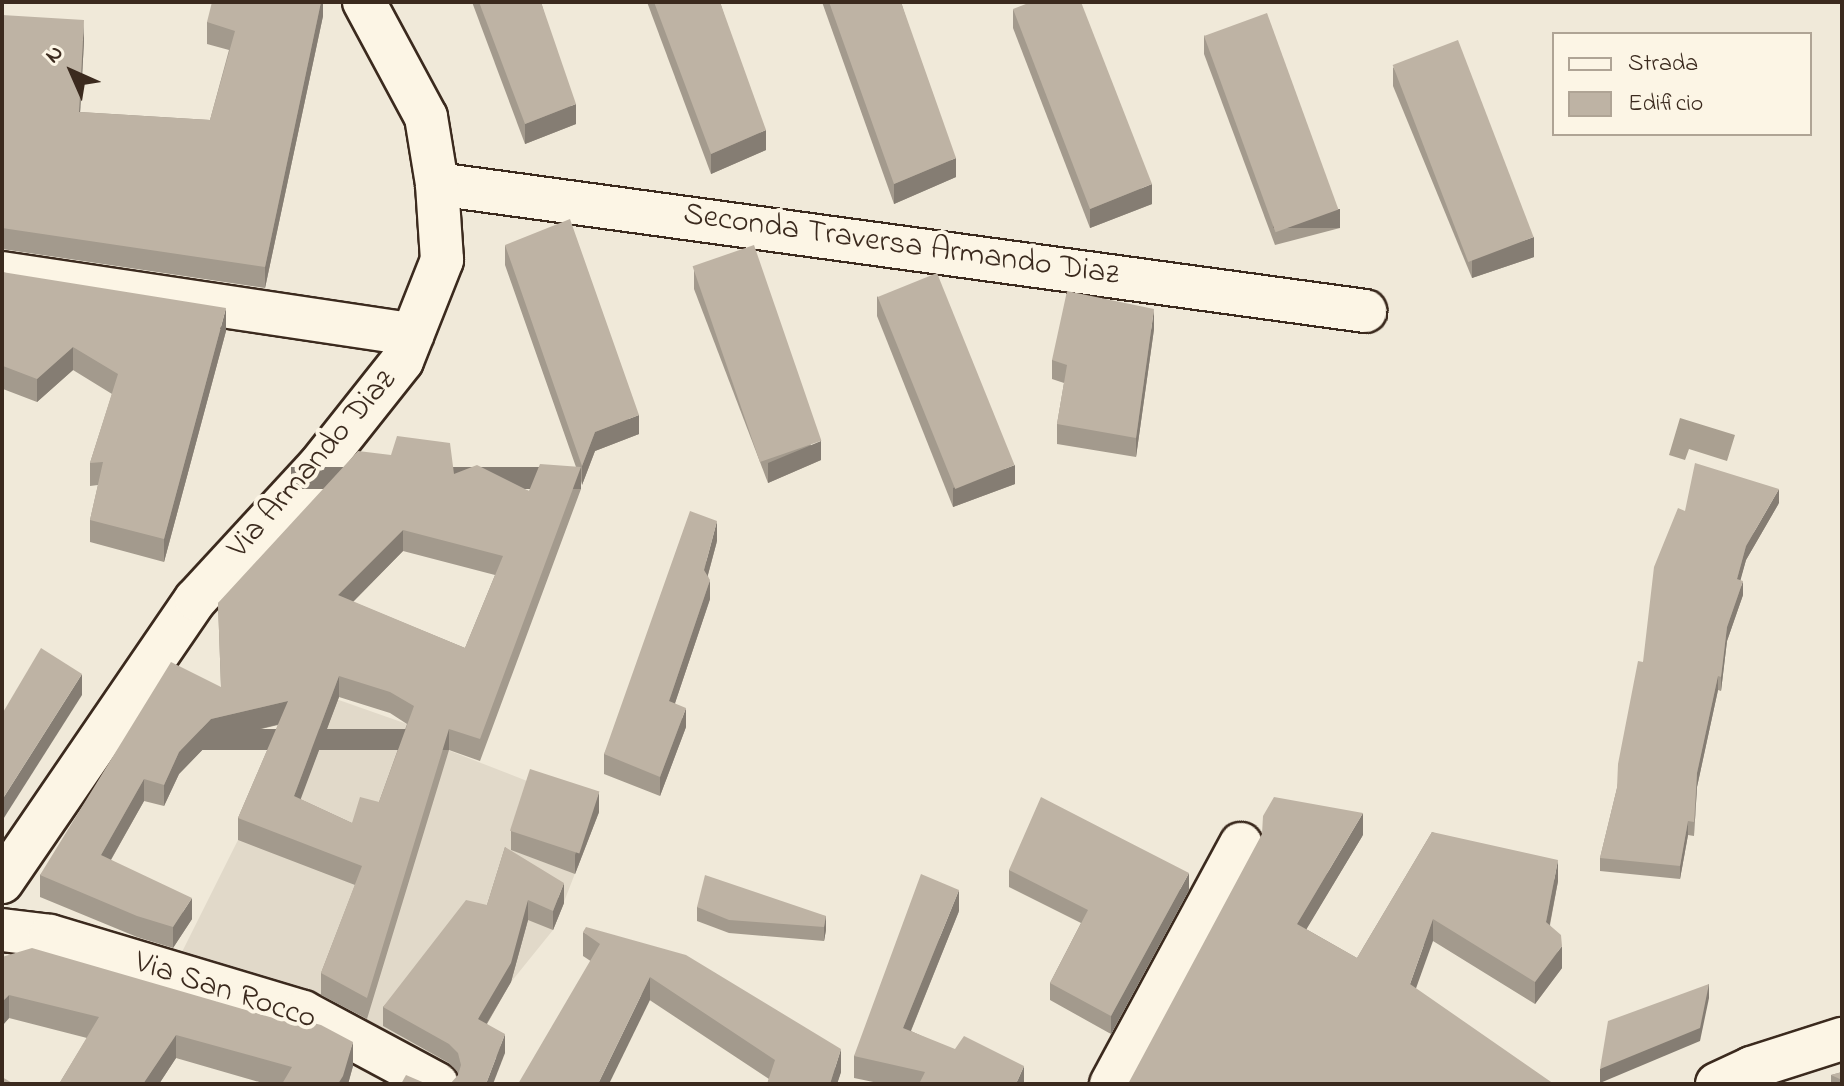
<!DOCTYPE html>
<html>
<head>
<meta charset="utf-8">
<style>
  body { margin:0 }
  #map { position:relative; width:1844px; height:1086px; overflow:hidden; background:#f0e9d9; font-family:"Indie Flower",sans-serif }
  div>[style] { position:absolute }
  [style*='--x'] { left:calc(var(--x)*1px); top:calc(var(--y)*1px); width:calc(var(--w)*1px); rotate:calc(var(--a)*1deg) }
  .built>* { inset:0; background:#e1d9c9 }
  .water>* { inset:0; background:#aaa091 }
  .roads { filter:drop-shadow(2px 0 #3b2a1e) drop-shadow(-2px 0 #3b2a1e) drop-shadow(0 2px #3b2a1e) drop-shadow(0 -2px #3b2a1e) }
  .minor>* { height:42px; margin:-21px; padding:0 21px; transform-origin:21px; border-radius:21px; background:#fcf5e5 }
  .wall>* { inset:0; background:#a39a8d }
  .shaded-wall>* { inset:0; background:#857d73; transform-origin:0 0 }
  .building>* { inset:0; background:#beb3a4; transform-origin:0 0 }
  span { translate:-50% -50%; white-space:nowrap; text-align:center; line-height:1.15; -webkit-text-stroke:8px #fcf5e5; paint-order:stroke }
  .street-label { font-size:32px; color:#3b2a1e }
  .frame { position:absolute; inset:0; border:4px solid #3b2a1e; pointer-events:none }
  .legend { position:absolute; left:1552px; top:32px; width:260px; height:104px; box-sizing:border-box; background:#fcf5e5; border:2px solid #afa495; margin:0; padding:10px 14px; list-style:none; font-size:24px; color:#3b2a1e }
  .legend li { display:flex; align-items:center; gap:16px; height:40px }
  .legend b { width:40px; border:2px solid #afa495 }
  .north { position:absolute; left:32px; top:32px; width:80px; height:80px; -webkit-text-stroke:6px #fcf5e5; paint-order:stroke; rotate:315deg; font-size:22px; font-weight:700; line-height:32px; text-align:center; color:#3b2a1e }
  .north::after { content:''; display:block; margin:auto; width:28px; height:36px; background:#3b2a1e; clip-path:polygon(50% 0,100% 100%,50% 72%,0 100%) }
</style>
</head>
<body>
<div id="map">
  <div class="built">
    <div style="clip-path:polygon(282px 680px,407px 724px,435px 745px,586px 804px,581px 858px,553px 930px,511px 982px,456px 1076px,319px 1002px,182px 952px,238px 840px,291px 717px)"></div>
  </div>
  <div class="water">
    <div style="clip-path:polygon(1680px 418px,1735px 435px,1727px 461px,1689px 449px,1685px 460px,1669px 455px)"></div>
  </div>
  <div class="roads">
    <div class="minor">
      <div style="--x:437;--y:184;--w:937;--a:7.79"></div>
      <div style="--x:2;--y:273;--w:415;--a:8.5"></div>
      <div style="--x:2;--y:882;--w:343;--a:-55.6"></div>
      <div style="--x:196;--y:599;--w:180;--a:-47.3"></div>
      <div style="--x:318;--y:467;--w:135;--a:-51.6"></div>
      <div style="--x:402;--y:361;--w:109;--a:-68.4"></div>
      <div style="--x:442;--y:260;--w:76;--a:-93.8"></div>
      <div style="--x:437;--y:184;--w:68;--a:-99.3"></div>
      <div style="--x:426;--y:117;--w:131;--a:-118.3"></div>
      <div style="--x:2;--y:930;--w:48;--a:7.1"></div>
      <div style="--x:50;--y:936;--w:264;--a:16.7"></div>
      <div style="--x:303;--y:1012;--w:152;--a:28.2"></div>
      <div style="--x:1111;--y:1084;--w:273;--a:-61.6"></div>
      <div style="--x:1717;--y:1084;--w:38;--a:-25"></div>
      <div style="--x:1751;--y:1068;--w:96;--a:-17.7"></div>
    </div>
  </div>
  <div class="wall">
    <div style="clip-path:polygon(323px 2px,323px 16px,265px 288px,2px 249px,2px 15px,84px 41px,80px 112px,210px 120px,229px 50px,207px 44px,207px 22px)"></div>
    <div style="clip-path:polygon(472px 2px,541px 2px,576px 124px,525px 144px)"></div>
    <div style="clip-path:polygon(647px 2px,720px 2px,766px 150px,711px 174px)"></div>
    <div style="clip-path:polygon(822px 2px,901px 2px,956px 177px,894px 204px)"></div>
    <div style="clip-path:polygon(1013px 9px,1152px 204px,1090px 228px,1013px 28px)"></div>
    <div style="clip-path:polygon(1204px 35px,1340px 228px,1275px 245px,1204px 54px)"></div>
    <div style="clip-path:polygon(1393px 67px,1534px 257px,1472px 278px,1393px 86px)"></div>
    <div style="clip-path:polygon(evenodd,505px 245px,639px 434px,595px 451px,582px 485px,581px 481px,581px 489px,480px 761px,449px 750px,367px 1019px,321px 995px,321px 973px,355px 885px,238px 840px,238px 818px,278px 725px,211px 741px,179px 774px,164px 806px,144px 801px,111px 860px,192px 919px,173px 948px,137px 937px,40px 897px,40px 875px,221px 687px,218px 603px,454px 474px,529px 491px,576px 467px,505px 265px,505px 245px,403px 551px,495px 575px,465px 648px,353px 602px,403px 551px,505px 245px,339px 697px,390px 713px,407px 724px,379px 802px,352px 823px,300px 799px,339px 697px)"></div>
    <div style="clip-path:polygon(694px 270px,821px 460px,768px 483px,694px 289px)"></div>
    <div style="clip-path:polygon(2px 272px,226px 331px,164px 562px,90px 542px,90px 520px,98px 485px,90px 486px,90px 463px,112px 394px,73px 370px,37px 402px,3px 389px,2px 391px)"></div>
    <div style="clip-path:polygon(877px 296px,1015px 484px,953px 507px,877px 316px)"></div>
    <div style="clip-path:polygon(1154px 329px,1136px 457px,1057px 444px,1057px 424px,1064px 383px,1052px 379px,1052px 360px)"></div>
    <div style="clip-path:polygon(1779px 503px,1746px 560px,1740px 580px,1743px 595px,1727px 641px,1721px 691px,1718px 690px,1697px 787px,1694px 836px,1688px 835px,1680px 879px,1600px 871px,1600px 858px,1617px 788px,1643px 662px)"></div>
    <div style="clip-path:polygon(717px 541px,708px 575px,710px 599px,675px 703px,686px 727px,660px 796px,604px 774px,604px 754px)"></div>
    <div style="clip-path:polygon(599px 812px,575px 874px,511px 850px,511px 831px)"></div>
    <div style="clip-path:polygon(1432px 832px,1558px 881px,1550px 925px,1562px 968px,1535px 1004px,1433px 941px,1128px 1084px,1363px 835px,1306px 929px,1357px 958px)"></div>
    <div style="clip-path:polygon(505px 847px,564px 903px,553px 930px,528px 920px,511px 982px,487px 1024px,505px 1053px,458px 1075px,458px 1072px,449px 1063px,383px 1026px,383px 1007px,487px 905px)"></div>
    <div style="clip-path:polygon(1009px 870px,1189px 890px,1111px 1034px,1050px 1000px,1050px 983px,1081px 923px,1009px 887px)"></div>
    <div style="clip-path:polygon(697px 907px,826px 916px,826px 930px,824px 941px,729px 933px,697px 921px)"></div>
    <div style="clip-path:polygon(959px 911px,911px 1031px,1024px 1084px,883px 1084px,854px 1078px,854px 1056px)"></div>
    <div style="clip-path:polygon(583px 932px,841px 1072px,837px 1084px,767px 1084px,769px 1079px,583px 956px)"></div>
    <div style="clip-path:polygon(2px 957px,353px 1066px,348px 1084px,266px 1084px,176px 1058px,159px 1084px,59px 1084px,87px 1038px,9px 1018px,2px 1026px)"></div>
    <div style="clip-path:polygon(1842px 1072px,1842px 1084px,1831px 1084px,1831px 1075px)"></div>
  </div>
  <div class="shaded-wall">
    <div style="clip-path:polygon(321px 2px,323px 2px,323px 16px,265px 288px,265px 267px)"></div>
    <div style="clip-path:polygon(84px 20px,84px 41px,79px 133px,79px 112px)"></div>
    <div style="clip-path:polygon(576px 104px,576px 124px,525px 144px,525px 124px)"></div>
    <div style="clip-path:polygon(766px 130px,766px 150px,711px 174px,711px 154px)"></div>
    <div style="clip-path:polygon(956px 158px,956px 177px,894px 204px,894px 184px)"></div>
    <div style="clip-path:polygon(1152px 184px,1152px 204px,1090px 228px,1090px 209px)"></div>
    <div style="left:1340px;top:209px;width:19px;height:67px;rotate:90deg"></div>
    <div style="clip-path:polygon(1534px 237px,1534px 257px,1472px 278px,1472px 259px)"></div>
    <div style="clip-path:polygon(226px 308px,226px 331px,164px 562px,164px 539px)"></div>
    <div style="clip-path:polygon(1154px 309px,1154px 329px,1136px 457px,1136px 438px)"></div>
    <div style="clip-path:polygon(73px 347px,73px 370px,37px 402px,37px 379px)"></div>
    <div style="clip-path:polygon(639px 415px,639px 434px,595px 451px,582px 485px,582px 466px,595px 432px)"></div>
    <div style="clip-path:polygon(821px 441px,821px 460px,768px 483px,768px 463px)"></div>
    <div style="clip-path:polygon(1015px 465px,1015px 484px,953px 507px,953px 488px)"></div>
    <div style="left:581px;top:467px;width:22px;height:290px;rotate:90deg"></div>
    <div style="clip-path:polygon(1779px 489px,1779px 503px,1746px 560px,1737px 593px,1737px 579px,1746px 546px)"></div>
    <div style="clip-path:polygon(717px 521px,717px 541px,704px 589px,704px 570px)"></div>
    <div style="clip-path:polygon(403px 530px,403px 551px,338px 617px,338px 595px)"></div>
    <div style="clip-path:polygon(710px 580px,710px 599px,669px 721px,669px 701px)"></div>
    <div style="clip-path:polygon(1743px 581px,1743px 595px,1727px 641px,1721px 691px,1721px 677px,1727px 627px)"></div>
    <div style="clip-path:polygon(82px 674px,82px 695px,2px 821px,2px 800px)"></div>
    <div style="clip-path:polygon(339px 676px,339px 697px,294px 817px,294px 796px)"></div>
    <div style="clip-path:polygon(1718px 676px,1718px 690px,1697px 787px,1694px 836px,1697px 773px)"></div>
    <div style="clip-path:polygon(288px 701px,288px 722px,211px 741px,179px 774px,164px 806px,164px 785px,179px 752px,211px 719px)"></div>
    <div style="clip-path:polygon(686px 708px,686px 727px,660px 796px,660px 777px)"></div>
    <div style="left:449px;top:729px;width:21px;height:281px;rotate:90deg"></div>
    <div style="clip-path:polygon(144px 779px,144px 801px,101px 877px,101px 855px)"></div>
    <div style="clip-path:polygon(599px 792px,599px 812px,575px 874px,575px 855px)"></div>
    <div style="clip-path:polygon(1363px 813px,1363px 835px,1297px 945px,1297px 924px)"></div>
    <div style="clip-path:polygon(1688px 821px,1688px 835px,1680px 879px,1680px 866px)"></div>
    <div style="clip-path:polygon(1558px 860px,1558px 881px,1546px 943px,1546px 922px)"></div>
    <div style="clip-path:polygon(1189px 873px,1189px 890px,1111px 1034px,1111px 1016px)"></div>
    <div style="clip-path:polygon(564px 883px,564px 903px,553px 930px,553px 911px)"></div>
    <div style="clip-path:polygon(959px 890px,959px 911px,903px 1050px,903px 1028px)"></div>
    <div style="clip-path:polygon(192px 898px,192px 919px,173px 948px,173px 927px)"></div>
    <div style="clip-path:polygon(528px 900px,528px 920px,511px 982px,478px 1038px,478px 1019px)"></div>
    <div style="clip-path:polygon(826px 916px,826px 930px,824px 941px,824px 927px)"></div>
    <div style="clip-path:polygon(1433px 919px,1433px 941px,1410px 1005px,1410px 984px)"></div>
    <div style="clip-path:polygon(1562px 946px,1562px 968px,1535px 1004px,1535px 982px)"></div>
    <div style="clip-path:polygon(650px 977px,650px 1000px,609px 1084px,598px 1084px)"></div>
    <div style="clip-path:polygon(1709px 984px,1709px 998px,1700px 1041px,1600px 1083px,1600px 1069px)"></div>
    <div style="clip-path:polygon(9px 995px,9px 1018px,2px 1026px,2px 1002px)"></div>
    <div style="clip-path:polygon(505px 1034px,505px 1053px,493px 1084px,486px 1084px)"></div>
    <div style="clip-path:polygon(176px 1035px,176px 1058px,159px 1084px,143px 1084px)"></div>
    <div style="clip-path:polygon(353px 1042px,353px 1066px,348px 1084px,338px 1084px)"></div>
    <div style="clip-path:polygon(841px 1049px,841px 1072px,837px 1084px,830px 1084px)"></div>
    <div style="clip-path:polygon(1024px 1066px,1024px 1084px,1016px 1084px)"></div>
  </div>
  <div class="building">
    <div style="clip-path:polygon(212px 2px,321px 2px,265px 267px,2px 228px,2px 15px,84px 20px,79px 112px,210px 120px,235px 31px,207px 22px)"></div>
    <div style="clip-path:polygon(479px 2px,541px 2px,576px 104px,525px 124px)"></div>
    <div style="clip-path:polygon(654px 2px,720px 2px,766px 130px,711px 154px)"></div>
    <div style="clip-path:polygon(829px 2px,901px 2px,956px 158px,894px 184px)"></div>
    <div style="clip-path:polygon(1031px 2px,1081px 2px,1152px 184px,1090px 209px,1013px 9px)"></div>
    <div style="left:1267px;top:13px;width:209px;height:67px;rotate:70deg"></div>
    <div style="left:1458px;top:40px;width:211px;height:70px;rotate:69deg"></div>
    <div style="clip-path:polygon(570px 219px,639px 415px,595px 432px,582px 466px,505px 245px)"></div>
    <div style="left:754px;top:245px;width:207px;height:65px;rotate:71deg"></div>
    <div style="clip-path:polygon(2px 272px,226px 308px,164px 539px,90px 520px,103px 462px,90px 463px,118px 374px,73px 347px,37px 379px,3px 366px,2px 368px)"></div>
    <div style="left:937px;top:273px;width:207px;height:64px;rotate:68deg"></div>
    <div style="clip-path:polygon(1067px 291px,1154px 309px,1136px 438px,1057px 424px,1067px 365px,1052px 360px)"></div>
    <div style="clip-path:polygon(evenodd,397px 436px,450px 443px,454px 474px,477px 465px,529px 491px,540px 464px,581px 467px,480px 739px,449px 729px,367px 998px,321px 973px,362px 866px,238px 818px,288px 701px,211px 719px,179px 752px,164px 785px,144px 779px,101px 855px,192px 898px,173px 927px,137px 916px,40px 875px,171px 662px,221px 687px,218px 603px,358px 451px,391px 455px,397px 436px,403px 530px,503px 556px,465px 648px,338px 595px,403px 530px,397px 436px,339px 676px,390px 692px,414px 706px,379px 802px,360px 797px,352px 823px,294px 796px,339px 676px)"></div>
    <div style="clip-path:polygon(1695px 463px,1779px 489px,1746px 546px,1737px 579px,1743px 581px,1727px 627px,1721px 677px,1718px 676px,1697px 773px,1694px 822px,1688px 821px,1680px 866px,1600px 858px,1617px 788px,1618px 764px,1638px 661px,1643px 662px,1654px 567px,1678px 508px,1685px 511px)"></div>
    <div style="clip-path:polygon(690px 511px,717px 521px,704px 570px,710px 580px,669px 701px,686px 708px,660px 777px,604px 754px)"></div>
    <div style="clip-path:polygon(41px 648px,82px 674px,2px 800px,2px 714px)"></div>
    <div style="left:530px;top:769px;width:73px;height:65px;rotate:18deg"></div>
    <div style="clip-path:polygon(1041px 797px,1189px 873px,1111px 1016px,1050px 983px,1088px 910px,1009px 870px)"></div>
    <div style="clip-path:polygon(1274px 797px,1363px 813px,1297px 924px,1357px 958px,1432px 832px,1558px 860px,1546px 922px,1561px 935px,1562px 946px,1535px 982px,1433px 919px,1410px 984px,1554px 1084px,1128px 1084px,1262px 834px,1263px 816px)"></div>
    <div style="clip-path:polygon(505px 847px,564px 883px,553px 911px,528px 900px,511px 963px,478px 1019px,505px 1034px,486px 1084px,450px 1084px,458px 1075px,461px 1065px,458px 1053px,449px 1044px,383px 1007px,466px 900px,487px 905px)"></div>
    <div style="clip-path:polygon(921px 874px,959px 890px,903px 1028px,955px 1049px,964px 1036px,1024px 1066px,1016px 1084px,919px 1084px,925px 1072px,854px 1056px)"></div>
    <div style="clip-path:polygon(705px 875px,826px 916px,824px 927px,729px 920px,697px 907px)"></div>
    <div style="clip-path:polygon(586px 927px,686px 955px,841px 1049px,830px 1084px,767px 1084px,775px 1060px,650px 977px,598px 1084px,518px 1084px,600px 944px,583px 932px)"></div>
    <div style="clip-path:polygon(32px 948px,301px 1026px,303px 1020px,321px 1025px,353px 1042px,343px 1076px,338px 1084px,282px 1084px,292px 1067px,176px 1035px,143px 1084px,59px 1084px,99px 1017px,9px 995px,2px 1002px,2px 957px)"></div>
    <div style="clip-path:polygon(1709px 984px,1700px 1028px,1600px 1069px,1608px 1021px)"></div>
    <div style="clip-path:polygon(1842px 1072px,1842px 1080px,1831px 1075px)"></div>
    <div style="clip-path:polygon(406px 1075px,427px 1084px,401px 1084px)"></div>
    <div style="clip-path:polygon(2px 1077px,14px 1084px,2px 1084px)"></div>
  </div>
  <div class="street-label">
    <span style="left:901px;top:246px;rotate:8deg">Seconda Traversa Armando Diaz</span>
    <span style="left:313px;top:465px;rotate:-49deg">Via Armando Diaz</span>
    <span style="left:225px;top:992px;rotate:18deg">Via San Rocco</span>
  </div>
  <div class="frame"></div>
  <ul class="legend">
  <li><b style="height:10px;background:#fcf5e5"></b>Strada</li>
  <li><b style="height:22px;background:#beb3a4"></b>Edificio</li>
  </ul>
  <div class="north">N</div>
</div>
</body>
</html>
